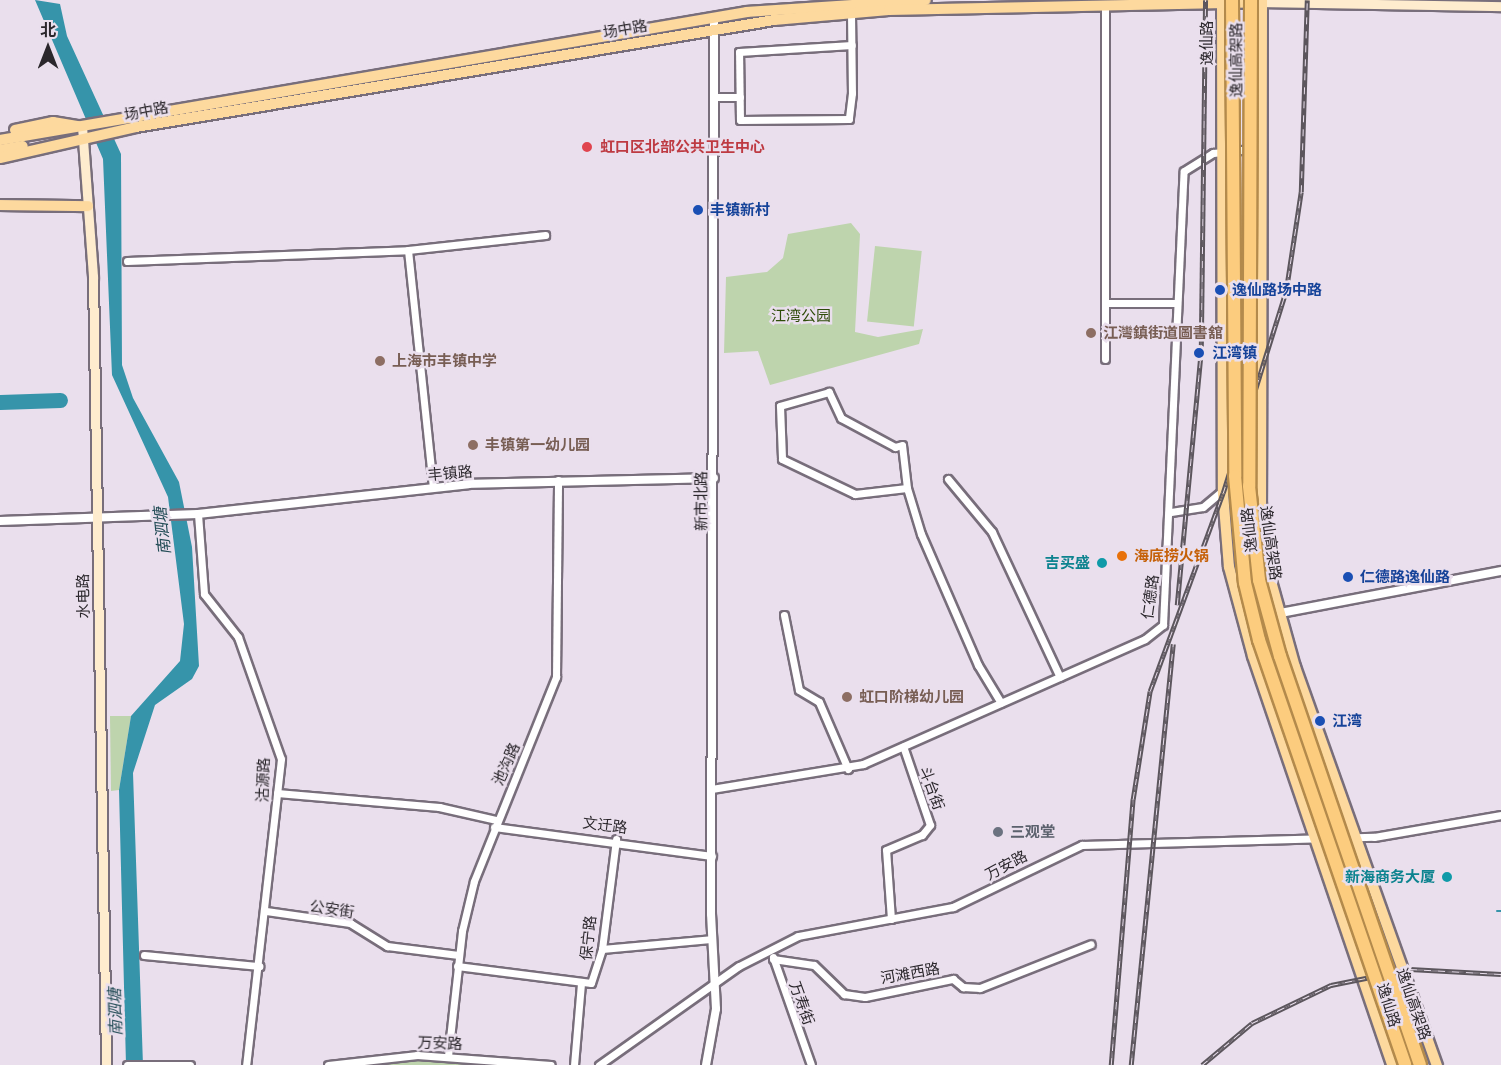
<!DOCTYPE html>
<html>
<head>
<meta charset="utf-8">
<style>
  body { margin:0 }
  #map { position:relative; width:1501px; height:1065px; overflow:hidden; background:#eadfed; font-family:"Archivo Narrow","Noto Sans SC",sans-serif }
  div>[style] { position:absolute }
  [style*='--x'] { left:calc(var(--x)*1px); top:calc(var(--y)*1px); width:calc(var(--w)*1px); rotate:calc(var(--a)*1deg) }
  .green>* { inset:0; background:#bed4ad; transform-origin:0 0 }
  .water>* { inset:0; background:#3694aa }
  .stream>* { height:2px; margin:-1px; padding:0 1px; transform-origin:1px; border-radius:1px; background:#3694aa }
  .river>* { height:15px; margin:-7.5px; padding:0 7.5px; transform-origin:7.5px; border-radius:7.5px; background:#3694aa }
  .roads { filter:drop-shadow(2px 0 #786e7b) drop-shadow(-2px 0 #786e7b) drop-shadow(0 2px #786e7b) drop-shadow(0 -2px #786e7b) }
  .minor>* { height:7px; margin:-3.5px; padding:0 3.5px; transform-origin:3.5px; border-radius:3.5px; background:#fff }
  .tertiary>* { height:8px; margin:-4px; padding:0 4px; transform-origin:4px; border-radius:4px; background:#fff }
  .secondary>* { height:9px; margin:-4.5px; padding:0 4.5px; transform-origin:4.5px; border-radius:4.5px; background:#feecce }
  .primary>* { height:10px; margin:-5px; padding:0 5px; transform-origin:5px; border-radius:5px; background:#fdd99e }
  .rail>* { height:4.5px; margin-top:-2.25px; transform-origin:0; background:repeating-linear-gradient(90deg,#eadfed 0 7px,#5c565d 0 14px); box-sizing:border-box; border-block:2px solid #5c565d }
  .bridges { filter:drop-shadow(2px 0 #b38a4c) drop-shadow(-2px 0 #b38a4c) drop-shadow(0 2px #b38a4c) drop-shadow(0 -2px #b38a4c) }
  .trunk-bridge>* { height:12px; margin:-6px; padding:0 6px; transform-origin:6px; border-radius:6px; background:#fccc7e }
  .dots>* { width:16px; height:16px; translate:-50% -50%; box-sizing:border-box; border:3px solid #eadfed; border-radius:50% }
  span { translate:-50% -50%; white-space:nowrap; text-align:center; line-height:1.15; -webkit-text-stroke:5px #eadfed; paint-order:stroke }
  .street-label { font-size:15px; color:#2b272c }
  .health-label { font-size:15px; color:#be3a42; font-weight:700 }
  .left { translate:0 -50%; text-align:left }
  .transit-label { font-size:15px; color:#164399; font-weight:700 }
  .park-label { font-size:15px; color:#2e4c08 }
  .education-label { font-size:15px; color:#785e54; font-weight:700 }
  .food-label { font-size:15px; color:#c56008; font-weight:700 }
  .culture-label { font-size:15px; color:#0d838f; font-weight:700 }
  .right { translate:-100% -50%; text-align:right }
  .worship-label { font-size:15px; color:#5b616d; font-weight:700 }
  .water-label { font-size:16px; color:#234c56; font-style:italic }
  .north { position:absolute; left:18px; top:18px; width:60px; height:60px; -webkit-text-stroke:4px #eadfed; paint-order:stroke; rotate:0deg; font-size:16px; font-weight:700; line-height:24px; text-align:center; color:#2b272c }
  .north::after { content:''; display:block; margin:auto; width:21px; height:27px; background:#2b272c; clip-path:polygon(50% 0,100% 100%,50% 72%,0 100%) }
</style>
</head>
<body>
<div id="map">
  <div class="green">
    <div style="clip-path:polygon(851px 223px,860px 234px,855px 332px,878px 337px,923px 329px,919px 344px,770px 385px,758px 351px,724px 353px,726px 277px,767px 272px,783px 258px,788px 234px)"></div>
    <div style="left:875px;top:246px;width:47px;height:76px;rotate:6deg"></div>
    <div style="clip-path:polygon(110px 716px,131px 716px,119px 790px,111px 791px)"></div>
    <div style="clip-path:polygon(411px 1058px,435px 1058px,493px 1065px,354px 1065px)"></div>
  </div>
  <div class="water">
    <div style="clip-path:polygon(35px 0,60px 4px,67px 36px,121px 154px,122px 365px,133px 398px,179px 482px,192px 547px,199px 666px,192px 679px,155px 705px,133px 773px,143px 1065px,126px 1065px,119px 790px,131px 716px,180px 661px,184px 624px,168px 497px,112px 375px,103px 159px)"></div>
  </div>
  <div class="stream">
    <div style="--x:1497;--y:911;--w:4;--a:0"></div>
  </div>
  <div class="river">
    <div style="--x:0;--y:402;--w:60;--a:-1.9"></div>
  </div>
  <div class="roads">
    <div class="minor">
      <div style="--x:1105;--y:6;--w:353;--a:90"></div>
      <div style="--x:851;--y:13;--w:80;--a:89.3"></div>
      <div style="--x:852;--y:93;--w:26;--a:97"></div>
      <div style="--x:849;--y:119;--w:109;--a:179.5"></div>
      <div style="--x:740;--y:120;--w:68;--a:-90.8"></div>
      <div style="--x:739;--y:52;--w:113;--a:-3.5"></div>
      <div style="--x:715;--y:97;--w:25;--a:0"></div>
      <div style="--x:408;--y:250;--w:238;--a:84"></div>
      <div style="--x:127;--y:261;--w:281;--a:-2.2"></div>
      <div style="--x:408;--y:250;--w:138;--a:-6.2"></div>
      <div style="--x:1105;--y:303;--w:71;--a:0"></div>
      <div style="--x:948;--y:479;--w:69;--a:50.3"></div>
      <div style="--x:992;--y:532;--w:160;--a:64.9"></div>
      <div style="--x:907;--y:488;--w:43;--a:-96.6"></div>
      <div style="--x:902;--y:445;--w:7;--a:164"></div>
      <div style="--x:895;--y:447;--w:61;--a:-151.8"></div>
      <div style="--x:841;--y:418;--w:29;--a:-115"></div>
      <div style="--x:829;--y:392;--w:51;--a:164.1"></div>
      <div style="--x:780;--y:406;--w:53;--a:87.8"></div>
      <div style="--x:782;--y:459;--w:81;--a:25.6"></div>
      <div style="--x:855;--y:494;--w:52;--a:-6.6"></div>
      <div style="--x:907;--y:488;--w:48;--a:73.1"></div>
      <div style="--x:921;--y:534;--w:143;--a:66.5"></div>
      <div style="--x:978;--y:665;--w:44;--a:58.8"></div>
      <div style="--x:1171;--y:512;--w:32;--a:-9"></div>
      <div style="--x:1203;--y:507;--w:25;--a:-40"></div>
      <div style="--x:198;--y:514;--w:80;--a:85.7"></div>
      <div style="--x:204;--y:594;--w:55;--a:51.7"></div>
      <div style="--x:238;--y:637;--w:129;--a:70.6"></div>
      <div style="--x:281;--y:759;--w:308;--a:96.5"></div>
      <div style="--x:784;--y:615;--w:76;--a:78.7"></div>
      <div style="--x:799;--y:690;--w:23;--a:31"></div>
      <div style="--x:819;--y:702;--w:73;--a:66.6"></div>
      <div style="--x:712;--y:789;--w:153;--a:-9.4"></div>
      <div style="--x:863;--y:764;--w:308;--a:-23.9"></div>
      <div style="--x:1145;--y:639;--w:23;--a:-38"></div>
      <div style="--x:1163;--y:625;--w:454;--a:-87.4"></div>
      <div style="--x:1184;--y:171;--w:34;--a:-32"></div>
      <div style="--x:1213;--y:153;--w:38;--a:-6"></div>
      <div style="--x:277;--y:793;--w:163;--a:4.9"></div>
      <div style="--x:439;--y:807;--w:58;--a:12.8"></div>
      <div style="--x:494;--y:827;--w:220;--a:7.6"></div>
      <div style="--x:266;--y:911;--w:85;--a:8.1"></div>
      <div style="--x:350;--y:923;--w:44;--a:31.9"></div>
      <div style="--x:387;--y:946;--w:72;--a:7.2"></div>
      <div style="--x:891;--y:919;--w:69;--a:-94.1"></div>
      <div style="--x:886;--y:850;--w:39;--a:-23"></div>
      <div style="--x:922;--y:835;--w:13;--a:-51"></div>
      <div style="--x:930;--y:825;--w:83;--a:-108.9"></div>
      <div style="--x:602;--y:949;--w:109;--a:-5.2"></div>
      <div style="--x:144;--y:955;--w:116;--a:5.5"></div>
      <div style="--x:773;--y:957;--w:114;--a:70.6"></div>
      <div style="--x:773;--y:959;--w:41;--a:8.3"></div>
      <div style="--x:814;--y:965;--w:42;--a:44"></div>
      <div style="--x:844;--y:994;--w:21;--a:8"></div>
      <div style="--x:865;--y:997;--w:90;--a:-11.6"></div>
      <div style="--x:953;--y:979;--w:13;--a:39"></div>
      <div style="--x:963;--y:987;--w:17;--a:3"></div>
      <div style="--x:980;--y:988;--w:119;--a:-21.6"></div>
      <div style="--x:457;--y:966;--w:135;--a:7.2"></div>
      <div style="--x:591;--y:983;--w:36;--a:-72"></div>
      <div style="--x:602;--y:949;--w:111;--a:-82.7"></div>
      <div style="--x:448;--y:1056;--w:126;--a:-83.6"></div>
      <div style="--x:462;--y:931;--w:51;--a:-76.5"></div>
      <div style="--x:474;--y:881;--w:220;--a:-68.1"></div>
      <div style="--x:556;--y:677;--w:197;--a:-89.4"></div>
      <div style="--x:127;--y:1065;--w:63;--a:0"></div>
      <div style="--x:328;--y:1065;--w:90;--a:-6.4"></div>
      <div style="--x:417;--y:1055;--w:134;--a:4.3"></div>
      <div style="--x:574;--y:1065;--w:81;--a:-85.1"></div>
      <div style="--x:599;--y:1065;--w:171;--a:-35.3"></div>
      <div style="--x:739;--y:966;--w:66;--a:-27"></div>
      <div style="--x:798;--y:936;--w:158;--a:-10.6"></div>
      <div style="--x:953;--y:907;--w:143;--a:-25.7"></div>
      <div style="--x:1082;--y:845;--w:292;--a:-1.6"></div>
      <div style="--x:1374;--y:837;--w:129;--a:-9.8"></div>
    </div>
    <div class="tertiary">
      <div style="--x:0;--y:521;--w:198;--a:-2"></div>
      <div style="--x:198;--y:514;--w:272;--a:-6.3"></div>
      <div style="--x:468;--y:484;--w:246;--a:-1.4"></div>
      <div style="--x:1249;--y:619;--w:257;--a:-10.8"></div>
      <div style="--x:706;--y:1065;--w:57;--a:-79.9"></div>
      <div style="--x:716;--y:1009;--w:95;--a:-93"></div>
      <div style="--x:711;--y:914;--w:896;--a:-89.81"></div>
    </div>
    <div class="secondary">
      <div style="--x:1262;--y:2;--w:239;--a:1"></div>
      <div style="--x:82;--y:126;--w:151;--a:85.8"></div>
      <div style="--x:93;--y:277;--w:788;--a:89.05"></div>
    </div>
    <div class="primary">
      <div style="--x:1222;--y:0;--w:493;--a:89.9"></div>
      <div style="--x:1223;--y:493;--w:74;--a:85.4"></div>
      <div style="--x:1229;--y:567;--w:92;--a:74.9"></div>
      <div style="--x:1253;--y:656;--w:432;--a:71.2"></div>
      <div style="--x:1262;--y:0;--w:503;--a:90.11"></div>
      <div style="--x:1261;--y:503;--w:71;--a:83.6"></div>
      <div style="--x:1269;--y:574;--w:97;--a:74.4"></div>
      <div style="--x:1295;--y:667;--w:423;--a:70.4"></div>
      <div style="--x:15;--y:130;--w:39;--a:-12"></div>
      <div style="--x:53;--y:122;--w:26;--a:9"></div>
      <div style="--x:0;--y:140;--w:758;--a:-9.72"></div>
      <div style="--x:747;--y:12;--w:179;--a:-3.8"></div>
      <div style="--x:0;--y:150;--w:23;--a:-10"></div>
      <div style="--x:0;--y:158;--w:139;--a:-12.8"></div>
      <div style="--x:136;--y:127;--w:647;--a:-9.52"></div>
      <div style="--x:774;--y:20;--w:115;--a:-5"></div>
      <div style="--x:889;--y:10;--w:373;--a:-1.2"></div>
      <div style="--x:0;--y:205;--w:88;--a:0.7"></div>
    </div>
  </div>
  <div class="rail">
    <div style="--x:1177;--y:605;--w:254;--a:-84.6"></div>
    <div style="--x:1201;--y:352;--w:352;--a:-89.3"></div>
    <div style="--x:1111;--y:1065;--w:267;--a:-85.3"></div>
    <div style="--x:1133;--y:799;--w:109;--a:-81.1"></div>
    <div style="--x:1150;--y:691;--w:211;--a:-69.8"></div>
    <div style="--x:1223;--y:493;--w:212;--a:-72.7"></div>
    <div style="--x:1286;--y:291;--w:100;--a:-81.4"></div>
    <div style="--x:1301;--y:192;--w:192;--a:-88.2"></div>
    <div style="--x:1131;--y:1065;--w:423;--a:-84.3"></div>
    <div style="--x:1202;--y:1065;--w:65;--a:-40"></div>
    <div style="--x:1252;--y:1023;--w:88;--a:-25.7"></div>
    <div style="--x:1331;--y:985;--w:81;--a:-11.4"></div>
    <div style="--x:1410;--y:969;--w:91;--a:3.1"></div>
  </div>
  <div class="bridges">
    <div class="trunk-bridge">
      <div style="--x:1232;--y:0;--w:476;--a:89.6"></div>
      <div style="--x:1235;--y:476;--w:107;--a:84.7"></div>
      <div style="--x:1245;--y:583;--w:59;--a:76.2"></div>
      <div style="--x:1259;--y:640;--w:449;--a:71"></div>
      <div style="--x:1251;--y:0;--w:486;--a:90.2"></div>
      <div style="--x:1249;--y:486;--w:95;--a:83.9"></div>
      <div style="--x:1259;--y:580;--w:79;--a:74.6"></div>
      <div style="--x:1280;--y:656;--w:432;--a:71.1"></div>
    </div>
  </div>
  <div class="dots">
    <div style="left:587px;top:147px;background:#e0444e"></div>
    <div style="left:698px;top:210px;background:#1a4fb4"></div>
    <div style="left:1220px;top:290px;background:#1a4fb4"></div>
    <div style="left:1091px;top:333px;background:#8d6e63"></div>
    <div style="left:1199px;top:353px;background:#1a4fb4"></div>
    <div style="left:380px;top:361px;background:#8d6e63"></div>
    <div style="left:473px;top:445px;background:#8d6e63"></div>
    <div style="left:1122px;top:556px;background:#e8710a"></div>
    <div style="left:1102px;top:563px;background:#0f9aa8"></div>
    <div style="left:1348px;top:577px;background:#1a4fb4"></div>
    <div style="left:847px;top:697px;background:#8d6e63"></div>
    <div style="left:1320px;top:721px;background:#1a4fb4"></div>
    <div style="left:998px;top:832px;background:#6b7280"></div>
    <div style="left:1447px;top:877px;background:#0f9aa8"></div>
  </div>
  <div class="street-label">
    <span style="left:625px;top:29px;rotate:-10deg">场中路</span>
    <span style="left:1207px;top:43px;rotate:-90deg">逸仙路</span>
    <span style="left:1236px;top:60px;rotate:-90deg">逸仙高架路</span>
    <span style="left:146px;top:111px;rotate:-11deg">场中路</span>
    <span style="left:450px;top:473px;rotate:-5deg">丰镇路</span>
    <span style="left:701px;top:501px;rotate:-90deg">新市北路</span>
    <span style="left:1249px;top:530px;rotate:-96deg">逸仙路</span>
    <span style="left:1271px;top:543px;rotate:82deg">逸仙高架路</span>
    <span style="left:83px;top:596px;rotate:-91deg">水电路</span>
    <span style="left:1150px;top:597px;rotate:-82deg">仁德路</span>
    <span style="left:506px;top:764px;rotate:-66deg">池沟路</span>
    <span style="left:263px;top:780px;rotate:-88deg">沽源路</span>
    <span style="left:932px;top:788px;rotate:70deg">斗台街</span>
    <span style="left:605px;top:825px;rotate:7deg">文迁路</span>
    <span style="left:1006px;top:865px;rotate:-28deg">万安路</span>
    <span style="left:332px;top:909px;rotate:9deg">公安街</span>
    <span style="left:588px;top:938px;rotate:-84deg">保宁路</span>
    <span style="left:910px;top:973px;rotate:-10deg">河滩西路</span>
    <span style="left:802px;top:1003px;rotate:70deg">万寿街</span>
    <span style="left:1414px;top:1004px;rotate:71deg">逸仙高架路</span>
    <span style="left:1389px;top:1005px;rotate:73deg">逸仙路</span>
    <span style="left:440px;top:1043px;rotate:2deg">万安路</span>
  </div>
  <div class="health-label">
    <span class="left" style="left:600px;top:147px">虹口区北部公共卫生中心</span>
  </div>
  <div class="transit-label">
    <span class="left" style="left:710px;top:210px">丰镇新村</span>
    <span class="left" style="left:1232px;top:290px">逸仙路场中路</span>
    <span class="left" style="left:1212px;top:353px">江湾镇</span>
    <span class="left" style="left:1360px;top:577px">仁德路逸仙路</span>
    <span class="left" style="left:1332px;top:721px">江湾</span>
  </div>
  <div class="park-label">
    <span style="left:801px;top:316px">江湾公园</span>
  </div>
  <div class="education-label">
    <span class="left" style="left:1103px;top:333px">江灣鎮街道圖書舘</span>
    <span class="left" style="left:392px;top:361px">上海市丰镇中学</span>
    <span class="left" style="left:485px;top:445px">丰镇第一幼儿园</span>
    <span class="left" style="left:859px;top:697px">虹口阶梯幼儿园</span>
  </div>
  <div class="food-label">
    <span class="left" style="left:1134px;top:556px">海底捞火锅</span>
  </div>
  <div class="culture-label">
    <span class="right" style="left:1090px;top:563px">吉买盛</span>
    <span class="right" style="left:1435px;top:877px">新海商务大厦</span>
  </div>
  <div class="worship-label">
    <span class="left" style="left:1010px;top:832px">三观堂</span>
  </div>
  <div class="water-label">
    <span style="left:162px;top:531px;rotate:-96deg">南泗塘</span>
    <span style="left:115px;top:1012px;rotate:-92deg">南泗塘</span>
  </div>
  <div class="north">北</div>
</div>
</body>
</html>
